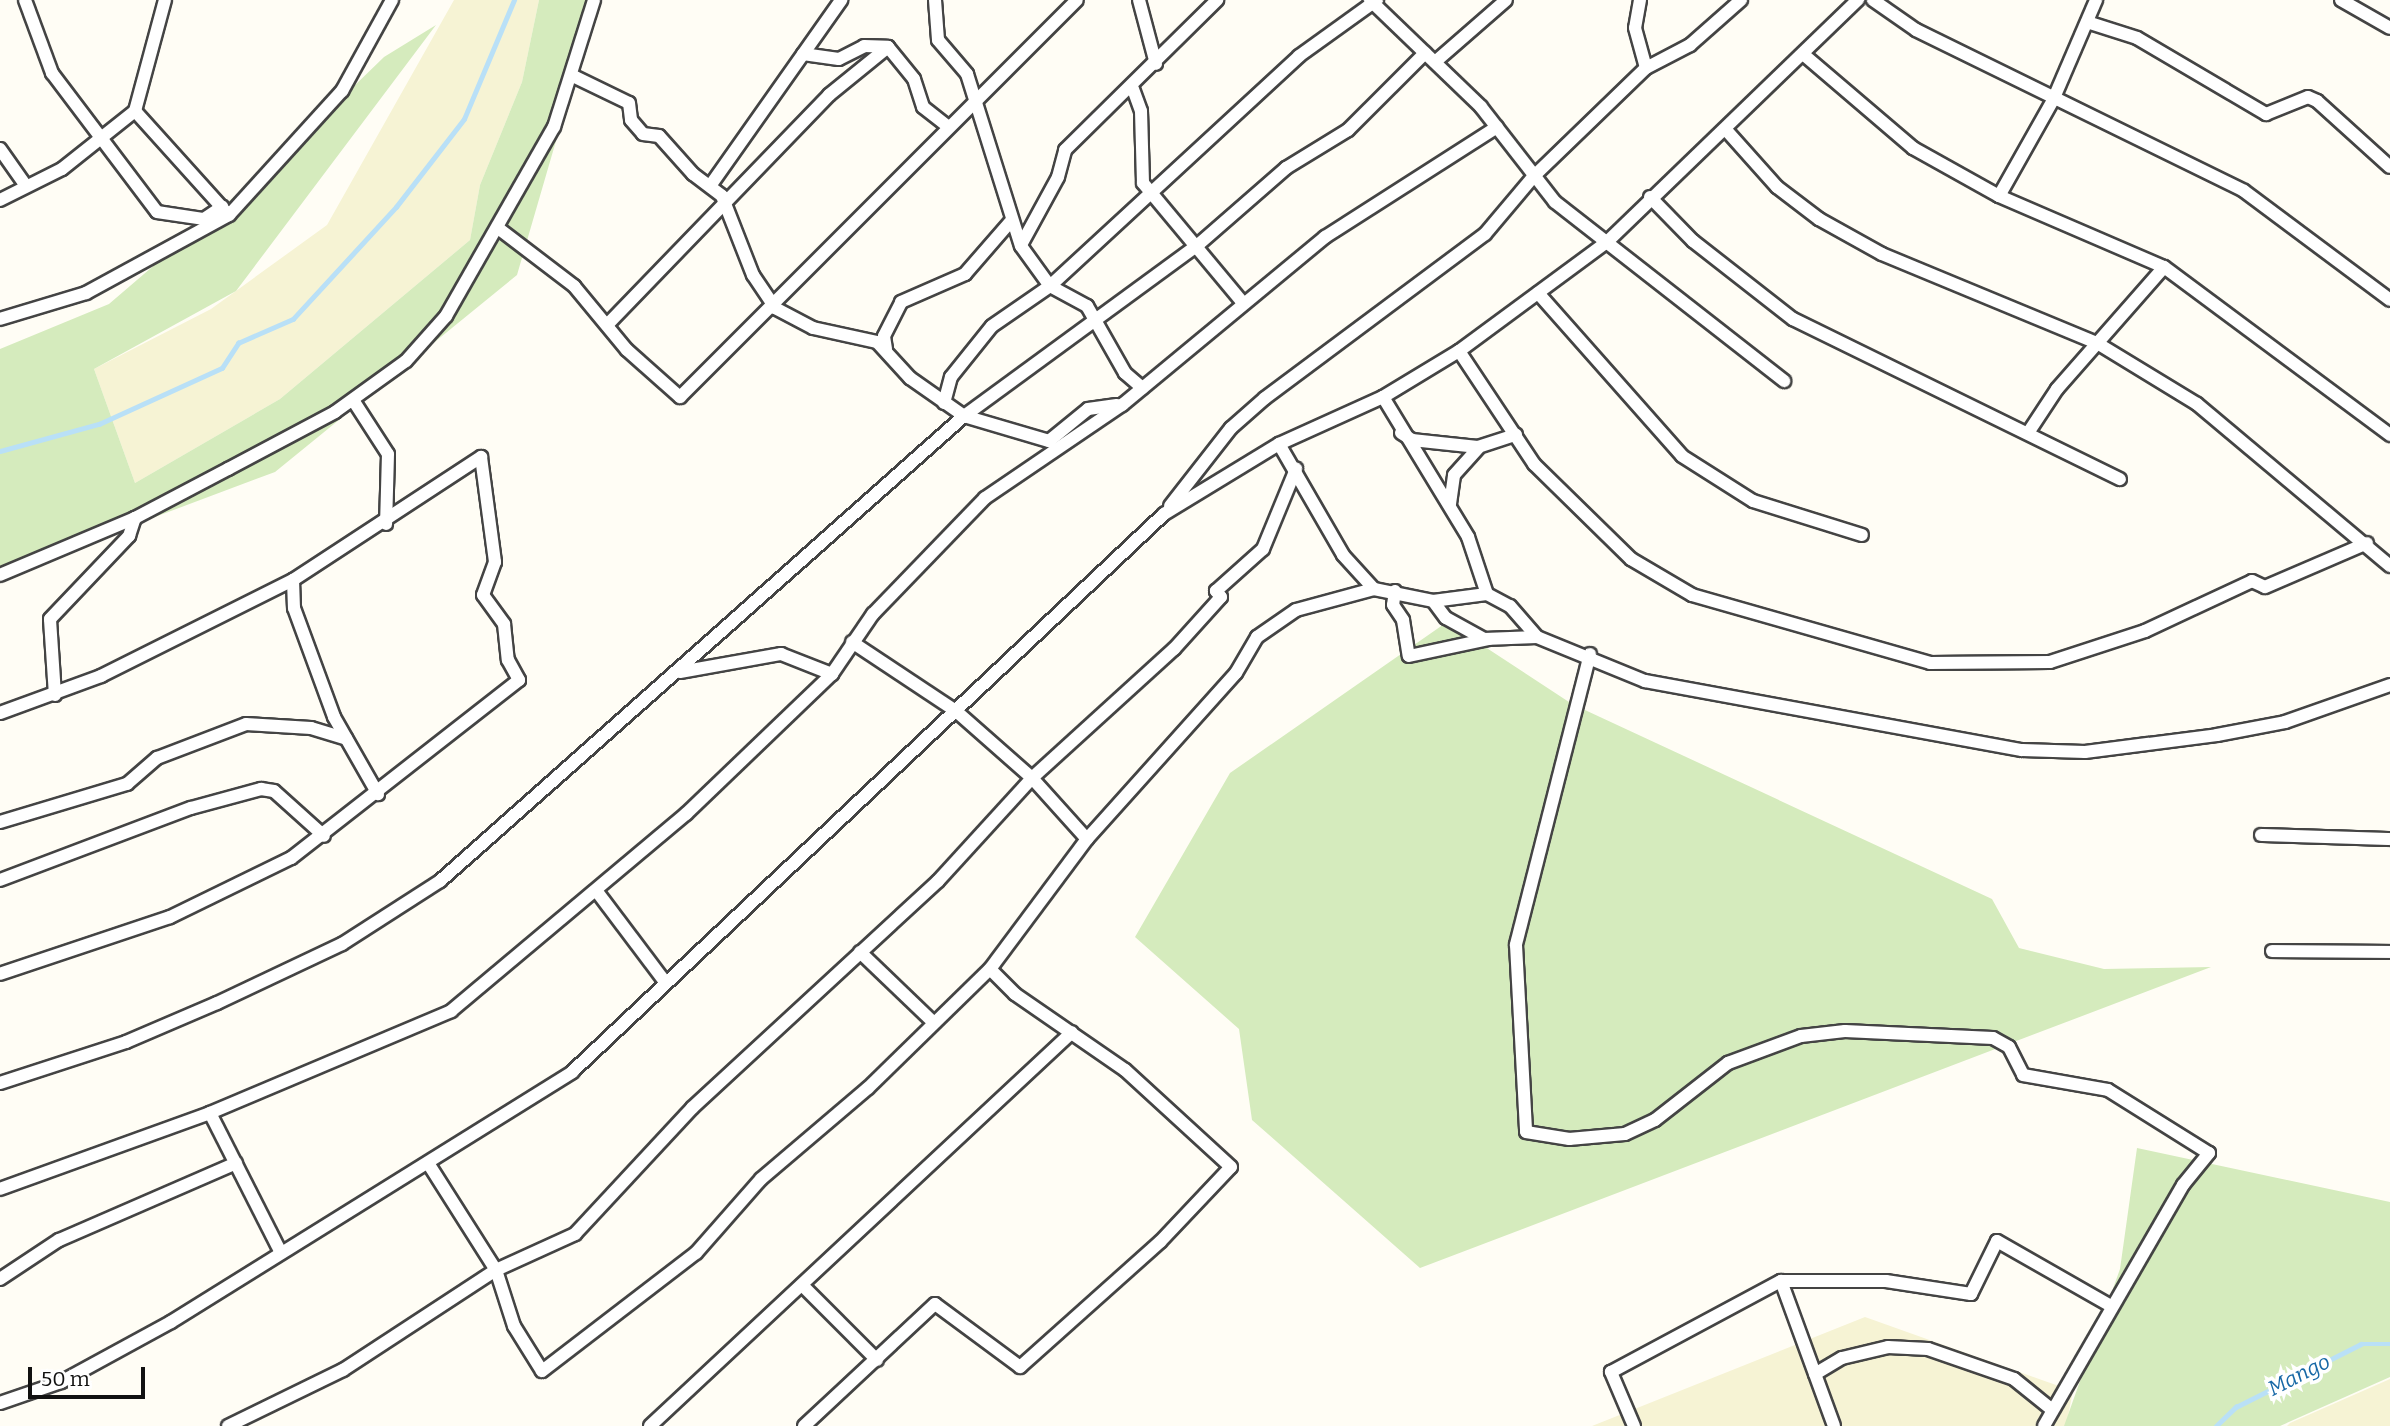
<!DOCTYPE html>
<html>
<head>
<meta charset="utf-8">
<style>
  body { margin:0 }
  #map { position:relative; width:2390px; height:1426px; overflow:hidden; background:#fffdf5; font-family:Bitter,serif }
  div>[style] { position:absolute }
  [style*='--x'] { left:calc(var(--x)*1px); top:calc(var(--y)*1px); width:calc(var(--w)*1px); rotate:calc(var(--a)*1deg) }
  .farmland>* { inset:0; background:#f6f3d4 }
  .green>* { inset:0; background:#d5ebbd }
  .stream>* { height:4.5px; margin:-2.25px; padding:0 2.25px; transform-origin:2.25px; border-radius:2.25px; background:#b9e0f7 }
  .roads { filter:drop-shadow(2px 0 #444) drop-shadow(-2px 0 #444) drop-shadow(0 2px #444) drop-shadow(0 -2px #444) }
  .minor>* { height:12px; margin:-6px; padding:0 6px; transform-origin:6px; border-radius:6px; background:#fff }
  span { translate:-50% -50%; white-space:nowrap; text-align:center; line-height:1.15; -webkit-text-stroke:7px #fff; paint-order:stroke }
  .water-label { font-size:21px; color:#1768a6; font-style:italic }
  .scale { position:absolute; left:28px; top:1367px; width:117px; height:32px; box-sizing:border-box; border:4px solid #111; border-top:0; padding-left:9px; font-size:21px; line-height:24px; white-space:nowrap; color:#111; -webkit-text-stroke:5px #fff; paint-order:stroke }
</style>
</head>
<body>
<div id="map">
  <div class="farmland">
    <div style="clip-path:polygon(454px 0,539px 0,522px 82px,480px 185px,470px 240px,280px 399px,135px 483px,94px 369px,211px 309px,327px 225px)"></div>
    <div style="clip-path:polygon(1865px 1317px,2073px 1391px,2066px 1426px,1592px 1426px)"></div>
    <div style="clip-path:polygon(2390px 1379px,2390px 1426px,2287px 1426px,2290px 1423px)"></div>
  </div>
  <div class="green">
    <div style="clip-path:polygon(539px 0,597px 0,517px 275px,275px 472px,0 575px,0 349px,109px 304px,284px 154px,384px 57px,436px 25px,236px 291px,94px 369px,135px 483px,280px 399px,470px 240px,480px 185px,522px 82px)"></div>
    <div style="clip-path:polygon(1447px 622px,1572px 704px,1992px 899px,2019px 948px,2104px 969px,2211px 967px,1420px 1268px,1252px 1120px,1239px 1029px,1135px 937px,1230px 773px)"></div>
    <div style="clip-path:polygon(2137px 1148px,2390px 1202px,2390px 1377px,2280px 1426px,2064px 1426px,2120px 1269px)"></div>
  </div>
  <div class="stream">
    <div style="--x:0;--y:451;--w:103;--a:-15.3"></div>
    <div style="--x:99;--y:424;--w:135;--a:-24.5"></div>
    <div style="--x:222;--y:368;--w:30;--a:-57"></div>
    <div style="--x:238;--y:343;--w:60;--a:-23.6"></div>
    <div style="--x:293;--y:319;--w:152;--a:-47.4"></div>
    <div style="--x:396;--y:207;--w:111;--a:-52.3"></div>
    <div style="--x:464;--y:119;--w:129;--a:-67.2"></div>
    <div style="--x:2216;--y:1426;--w:28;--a:-44"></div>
    <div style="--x:2236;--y:1407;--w:140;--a:-26.7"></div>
    <div style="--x:2361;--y:1344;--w:29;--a:0"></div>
  </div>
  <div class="roads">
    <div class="minor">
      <div style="--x:25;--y:0;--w:78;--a:69.7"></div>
      <div style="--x:52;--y:73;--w:174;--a:52.9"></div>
      <div style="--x:157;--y:212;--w:48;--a:8.5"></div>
      <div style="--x:204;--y:219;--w:22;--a:-34"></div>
      <div style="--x:935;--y:0;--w:40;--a:85.7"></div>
      <div style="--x:938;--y:40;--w:45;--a:49.5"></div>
      <div style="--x:967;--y:74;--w:180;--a:72.6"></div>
      <div style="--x:1021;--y:246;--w:49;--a:54.1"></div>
      <div style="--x:1050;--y:286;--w:42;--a:28.4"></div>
      <div style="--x:1087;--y:306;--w:77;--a:60.4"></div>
      <div style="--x:1125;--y:373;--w:23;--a:41"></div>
      <div style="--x:1139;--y:0;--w:66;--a:75.1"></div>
      <div style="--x:1370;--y:0;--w:154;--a:43.9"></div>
      <div style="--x:1481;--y:107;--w:120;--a:52.1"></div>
      <div style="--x:1555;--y:202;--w:291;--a:38"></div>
      <div style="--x:1640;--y:0;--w:28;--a:100"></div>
      <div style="--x:1635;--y:28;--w:41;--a:74.6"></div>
      <div style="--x:1873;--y:0;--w:52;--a:34.9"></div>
      <div style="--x:1916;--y:30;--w:365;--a:26.1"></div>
      <div style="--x:2244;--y:191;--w:182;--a:36.7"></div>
      <div style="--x:2341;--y:0;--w:56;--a:29.7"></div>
      <div style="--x:2087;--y:22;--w:52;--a:17.7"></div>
      <div style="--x:2137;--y:38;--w:150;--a:30.5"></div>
      <div style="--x:2266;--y:114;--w:45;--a:-22"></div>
      <div style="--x:2308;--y:97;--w:10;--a:24"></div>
      <div style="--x:2317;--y:101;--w:98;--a:42.1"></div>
      <div style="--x:803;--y:54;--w:36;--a:8"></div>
      <div style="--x:839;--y:59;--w:28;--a:-27"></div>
      <div style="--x:864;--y:46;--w:24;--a:2"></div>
      <div style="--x:888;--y:47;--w:41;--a:50.9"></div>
      <div style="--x:914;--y:79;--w:29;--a:72"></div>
      <div style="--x:923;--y:107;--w:29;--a:38"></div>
      <div style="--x:1803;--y:54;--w:145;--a:40.5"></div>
      <div style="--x:1913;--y:148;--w:98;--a:29.2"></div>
      <div style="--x:1999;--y:196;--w:180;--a:23.3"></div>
      <div style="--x:2164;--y:267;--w:282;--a:36.6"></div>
      <div style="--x:1435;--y:62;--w:94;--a:-41.1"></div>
      <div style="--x:571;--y:75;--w:64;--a:25.8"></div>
      <div style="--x:629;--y:103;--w:17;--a:83"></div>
      <div style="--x:631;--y:120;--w:18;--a:49"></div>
      <div style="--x:643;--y:134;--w:16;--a:7"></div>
      <div style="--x:659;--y:136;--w:51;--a:48.2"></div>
      <div style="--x:693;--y:174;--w:36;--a:37"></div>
      <div style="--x:722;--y:196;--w:85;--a:68.6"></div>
      <div style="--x:753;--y:275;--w:40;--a:56"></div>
      <div style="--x:775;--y:308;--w:43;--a:27.8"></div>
      <div style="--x:813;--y:328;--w:66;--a:12.3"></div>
      <div style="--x:877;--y:342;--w:49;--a:47.5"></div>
      <div style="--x:910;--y:378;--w:66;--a:35.1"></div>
      <div style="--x:964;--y:416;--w:89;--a:16.4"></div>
      <div style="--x:1049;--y:441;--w:50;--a:-39.4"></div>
      <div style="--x:1088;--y:409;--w:29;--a:-8"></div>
      <div style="--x:1133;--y:89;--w:23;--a:70"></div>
      <div style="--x:1141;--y:111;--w:72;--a:88.4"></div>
      <div style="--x:1143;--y:183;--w:155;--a:50.2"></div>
      <div style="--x:135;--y:111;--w:136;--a:48"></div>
      <div style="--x:1727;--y:131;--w:75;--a:48.2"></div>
      <div style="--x:1777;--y:187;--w:53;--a:37.3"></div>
      <div style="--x:1819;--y:219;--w:72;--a:29.1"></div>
      <div style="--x:1882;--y:254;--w:233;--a:22.5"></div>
      <div style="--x:2097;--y:343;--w:117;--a:31.4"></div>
      <div style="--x:2197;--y:404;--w:252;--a:40"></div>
      <div style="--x:0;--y:149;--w:45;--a:54.9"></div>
      <div style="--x:710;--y:186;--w:228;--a:-54.8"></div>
      <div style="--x:1999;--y:196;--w:110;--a:-60.6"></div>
      <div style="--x:2053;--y:100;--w:109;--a:-66.7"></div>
      <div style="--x:1650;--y:197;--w:62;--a:45.7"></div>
      <div style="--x:1693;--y:241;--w:127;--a:38"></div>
      <div style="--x:1793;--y:319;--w:364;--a:26.1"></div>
      <div style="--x:0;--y:200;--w:69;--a:-26.6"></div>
      <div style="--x:62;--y:169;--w:93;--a:-38.5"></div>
      <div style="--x:135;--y:111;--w:115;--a:-74.9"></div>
      <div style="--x:498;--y:228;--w:96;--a:37.3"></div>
      <div style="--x:574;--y:286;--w:83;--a:50.4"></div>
      <div style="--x:627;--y:350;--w:71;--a:41.6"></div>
      <div style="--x:680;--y:397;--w:561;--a:-45"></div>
      <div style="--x:1021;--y:245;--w:77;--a:-61.4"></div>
      <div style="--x:1058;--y:177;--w:28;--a:-75"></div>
      <div style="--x:1065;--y:150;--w:214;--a:-44.6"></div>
      <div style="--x:1538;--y:293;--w:217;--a:48.5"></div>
      <div style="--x:1682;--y:456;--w:84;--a:32.4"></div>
      <div style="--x:1753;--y:501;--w:114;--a:17.3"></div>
      <div style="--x:0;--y:319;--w:90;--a:-16.8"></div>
      <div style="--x:86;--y:293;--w:163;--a:-28.6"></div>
      <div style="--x:229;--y:215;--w:168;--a:-47.7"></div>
      <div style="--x:342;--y:91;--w:104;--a:-61.2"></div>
      <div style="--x:607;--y:325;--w:320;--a:-46"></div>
      <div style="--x:829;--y:95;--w:76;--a:-39.1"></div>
      <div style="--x:886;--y:349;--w:13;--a:-99"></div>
      <div style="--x:884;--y:336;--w:38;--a:-63"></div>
      <div style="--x:901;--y:302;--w:70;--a:-23.6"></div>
      <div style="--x:965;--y:274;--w:70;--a:-49"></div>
      <div style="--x:1459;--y:351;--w:136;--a:56.4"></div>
      <div style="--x:1534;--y:464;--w:136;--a:44.4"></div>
      <div style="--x:1631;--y:559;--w:71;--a:30.5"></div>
      <div style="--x:1692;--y:595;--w:248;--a:15.9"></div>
      <div style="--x:1930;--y:663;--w:120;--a:-0.5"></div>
      <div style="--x:2050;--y:662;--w:100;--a:-18.1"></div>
      <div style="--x:2145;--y:631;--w:118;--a:-25"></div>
      <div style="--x:2252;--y:581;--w:14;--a:25"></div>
      <div style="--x:2265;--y:587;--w:111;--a:-23.3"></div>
      <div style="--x:1383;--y:397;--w:164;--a:58.7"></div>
      <div style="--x:1468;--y:537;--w:60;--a:71.6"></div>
      <div style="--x:353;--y:400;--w:64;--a:57.1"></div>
      <div style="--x:388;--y:454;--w:70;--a:91.6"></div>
      <div style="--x:944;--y:403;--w:27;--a:-75"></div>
      <div style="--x:951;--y:377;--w:65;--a:-51.2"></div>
      <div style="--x:992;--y:326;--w:70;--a:-34.6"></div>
      <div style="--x:1050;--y:286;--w:339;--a:-42.7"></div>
      <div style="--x:1299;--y:56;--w:96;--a:-35.7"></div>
      <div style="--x:1401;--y:433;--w:13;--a:32"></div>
      <div style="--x:1412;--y:440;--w:66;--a:6.1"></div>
      <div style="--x:1478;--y:447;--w:40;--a:-18"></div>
      <div style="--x:2028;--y:433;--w:53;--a:-56.6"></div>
      <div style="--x:2057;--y:389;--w:162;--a:-48.7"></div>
      <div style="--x:1279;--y:444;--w:128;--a:60"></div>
      <div style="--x:1343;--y:555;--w:46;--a:47.6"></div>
      <div style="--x:1450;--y:504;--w:29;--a:-82"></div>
      <div style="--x:1454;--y:475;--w:36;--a:-48"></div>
      <div style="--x:1170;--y:506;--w:99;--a:-52"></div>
      <div style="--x:1231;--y:428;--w:45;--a:-41.4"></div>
      <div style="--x:1265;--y:398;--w:274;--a:-36.7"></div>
      <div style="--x:1485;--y:234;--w:75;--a:-49.9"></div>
      <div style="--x:1533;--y:177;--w:157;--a:-44"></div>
      <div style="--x:1646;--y:68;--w:50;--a:-27.6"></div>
      <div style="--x:1690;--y:45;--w:68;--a:-41.4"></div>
      <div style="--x:0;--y:575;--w:147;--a:-22.9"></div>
      <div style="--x:135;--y:518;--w:105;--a:-27.8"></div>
      <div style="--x:228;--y:469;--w:121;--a:-28"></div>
      <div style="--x:335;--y:412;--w:87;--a:-35.7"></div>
      <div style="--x:406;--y:361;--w:60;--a:-48.4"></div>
      <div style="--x:446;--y:316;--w:218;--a:-60.3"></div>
      <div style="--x:554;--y:127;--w:133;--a:-72.5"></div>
      <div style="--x:293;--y:580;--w:28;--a:88"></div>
      <div style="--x:294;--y:608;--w:116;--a:69.8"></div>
      <div style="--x:334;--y:717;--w:89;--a:60.3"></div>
      <div style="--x:1395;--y:591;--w:14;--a:98"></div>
      <div style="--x:1393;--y:605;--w:18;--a:56"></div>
      <div style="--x:1403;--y:620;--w:36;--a:81"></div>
      <div style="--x:1409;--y:656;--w:82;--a:-12"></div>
      <div style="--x:1433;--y:601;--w:21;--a:53"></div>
      <div style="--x:1446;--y:618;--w:43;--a:28.9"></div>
      <div style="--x:1484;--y:639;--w:53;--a:-2.2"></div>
      <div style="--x:1537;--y:637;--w:117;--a:22.2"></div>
      <div style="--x:1645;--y:681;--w:383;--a:10.4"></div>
      <div style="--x:2022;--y:750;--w:63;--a:1.8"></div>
      <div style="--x:2085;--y:752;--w:133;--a:-7.3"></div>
      <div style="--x:2217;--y:735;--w:69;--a:-10.8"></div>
      <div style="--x:2285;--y:722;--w:111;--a:-19.4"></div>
      <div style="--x:852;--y:642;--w:125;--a:33.6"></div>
      <div style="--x:956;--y:711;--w:101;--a:41.4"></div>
      <div style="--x:1032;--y:778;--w:82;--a:48"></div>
      <div style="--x:1590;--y:654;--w:300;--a:104.3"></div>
      <div style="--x:1516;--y:945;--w:187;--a:86.9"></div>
      <div style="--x:1526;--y:1132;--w:44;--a:9.2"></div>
      <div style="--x:1569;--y:1139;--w:56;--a:-5.1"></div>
      <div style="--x:1625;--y:1134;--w:33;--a:-25"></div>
      <div style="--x:1655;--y:1120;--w:93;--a:-38"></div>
      <div style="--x:1728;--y:1063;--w:78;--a:-20.3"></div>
      <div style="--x:1801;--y:1036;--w:44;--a:-6.5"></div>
      <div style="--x:1845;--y:1031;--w:148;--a:2.7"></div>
      <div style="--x:1993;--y:1038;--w:18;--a:29"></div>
      <div style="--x:2009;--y:1047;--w:31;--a:63"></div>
      <div style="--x:2023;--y:1075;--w:86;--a:10"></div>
      <div style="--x:2108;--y:1090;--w:119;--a:32"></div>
      <div style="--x:2209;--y:1153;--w:41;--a:129.1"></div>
      <div style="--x:2183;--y:1185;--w:278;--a:120"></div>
      <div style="--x:680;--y:672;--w:103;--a:-10.1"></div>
      <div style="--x:781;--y:654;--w:55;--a:21.4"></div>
      <div style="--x:55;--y:695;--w:76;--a:-93.8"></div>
      <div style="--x:50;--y:619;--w:115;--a:-46.4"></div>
      <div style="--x:129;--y:536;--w:19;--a:-72"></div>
      <div style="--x:0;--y:713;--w:108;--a:-20.1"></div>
      <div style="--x:101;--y:676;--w:215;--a:-26.6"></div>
      <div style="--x:293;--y:580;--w:225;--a:-33.2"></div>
      <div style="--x:481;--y:457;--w:106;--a:82.4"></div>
      <div style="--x:495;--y:562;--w:35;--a:110"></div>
      <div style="--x:483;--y:595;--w:36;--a:54"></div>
      <div style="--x:504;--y:624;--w:36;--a:84"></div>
      <div style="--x:508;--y:660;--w:23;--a:61"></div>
      <div style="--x:519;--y:680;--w:289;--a:142"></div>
      <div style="--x:291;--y:858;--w:135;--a:154"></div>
      <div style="--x:170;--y:917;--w:179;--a:161.5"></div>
      <div style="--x:0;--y:822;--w:133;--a:-16.7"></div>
      <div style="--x:127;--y:784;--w:40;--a:-41"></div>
      <div style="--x:157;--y:758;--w:95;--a:-20.9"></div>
      <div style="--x:246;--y:724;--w:65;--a:3.5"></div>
      <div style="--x:311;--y:728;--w:37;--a:17"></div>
      <div style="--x:2261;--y:835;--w:129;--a:1.8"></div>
      <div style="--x:0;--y:880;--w:204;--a:-20.7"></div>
      <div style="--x:191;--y:808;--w:73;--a:-15.2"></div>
      <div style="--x:261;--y:789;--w:13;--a:9"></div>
      <div style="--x:274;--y:791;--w:67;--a:42"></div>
      <div style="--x:598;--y:893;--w:111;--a:53"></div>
      <div style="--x:2272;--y:951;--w:118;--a:0.5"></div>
      <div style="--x:860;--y:952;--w:98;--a:43.8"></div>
      <div style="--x:0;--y:1083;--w:133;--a:-18"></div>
      <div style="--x:126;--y:1042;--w:99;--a:-23.2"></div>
      <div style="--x:217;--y:1003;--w:138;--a:-25.3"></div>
      <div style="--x:342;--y:944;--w:117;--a:-32.7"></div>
      <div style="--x:440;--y:881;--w:701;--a:-41.59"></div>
      <div style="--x:964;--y:416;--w:291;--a:-36.2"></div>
      <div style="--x:1199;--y:244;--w:116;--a:-41.1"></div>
      <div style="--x:1286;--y:168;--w:73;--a:-31.5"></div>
      <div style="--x:1348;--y:130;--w:109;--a:-45"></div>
      <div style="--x:210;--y:1113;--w:155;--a:63.1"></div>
      <div style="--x:428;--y:1163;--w:127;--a:57.6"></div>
      <div style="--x:496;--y:1270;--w:59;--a:72.2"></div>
      <div style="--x:514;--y:1326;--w:53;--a:58.1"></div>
      <div style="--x:542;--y:1371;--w:194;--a:-37.5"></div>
      <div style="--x:696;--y:1253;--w:98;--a:-48.7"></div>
      <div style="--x:761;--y:1179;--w:140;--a:-40.4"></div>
      <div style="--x:868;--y:1088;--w:170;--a:-44.3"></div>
      <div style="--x:990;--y:969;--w:162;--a:-53.3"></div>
      <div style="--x:1087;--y:839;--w:223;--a:-48.1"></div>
      <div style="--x:1236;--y:673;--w:42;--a:-59.7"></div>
      <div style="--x:1257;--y:637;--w:47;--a:-34.7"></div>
      <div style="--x:1296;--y:610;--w:81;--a:-15.1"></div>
      <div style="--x:1374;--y:589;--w:60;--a:11.5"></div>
      <div style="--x:1433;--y:601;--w:54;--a:-7.4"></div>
      <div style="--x:1487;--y:594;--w:26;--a:28"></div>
      <div style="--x:1510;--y:606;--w:41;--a:48.9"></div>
      <div style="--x:0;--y:1189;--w:223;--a:-19.9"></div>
      <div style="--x:210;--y:1113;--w:262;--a:-22.9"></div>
      <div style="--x:451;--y:1011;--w:307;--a:-40"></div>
      <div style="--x:686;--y:814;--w:202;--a:-43.8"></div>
      <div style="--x:832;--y:674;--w:73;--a:-55.7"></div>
      <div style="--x:873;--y:614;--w:161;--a:-46"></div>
      <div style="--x:985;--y:498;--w:166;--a:-34.2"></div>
      <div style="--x:1122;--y:405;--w:264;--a:-39.6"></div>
      <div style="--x:1325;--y:237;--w:204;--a:-32.6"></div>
      <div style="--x:0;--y:1279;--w:71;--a:-33.5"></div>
      <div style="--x:59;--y:1240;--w:193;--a:-23.5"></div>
      <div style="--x:1781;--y:1281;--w:154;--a:69.9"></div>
      <div style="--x:802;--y:1285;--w:106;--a:45"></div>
      <div style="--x:1815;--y:1374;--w:31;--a:-31"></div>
      <div style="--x:1842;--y:1358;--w:47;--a:-13.4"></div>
      <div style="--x:1888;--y:1347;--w:40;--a:2.9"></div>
      <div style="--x:1928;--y:1349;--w:91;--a:19.2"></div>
      <div style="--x:2014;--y:1379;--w:48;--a:39"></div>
      <div style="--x:0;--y:1403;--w:65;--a:-19"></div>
      <div style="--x:61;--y:1382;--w:125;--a:-28.6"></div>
      <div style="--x:171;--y:1322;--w:473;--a:-31.9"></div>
      <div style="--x:572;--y:1072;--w:814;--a:-43.31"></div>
      <div style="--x:1164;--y:514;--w:135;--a:-31.3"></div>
      <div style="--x:1279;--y:444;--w:114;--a:-24.3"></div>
      <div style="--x:1383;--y:397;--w:89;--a:-31.2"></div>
      <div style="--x:1459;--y:351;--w:184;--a:-36.4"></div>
      <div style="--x:1607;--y:242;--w:349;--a:-44"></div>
      <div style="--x:228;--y:1426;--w:128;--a:-26"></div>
      <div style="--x:343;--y:1370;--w:183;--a:-33.2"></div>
      <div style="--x:496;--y:1270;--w:87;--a:-24.5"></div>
      <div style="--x:575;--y:1234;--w:172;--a:-47.1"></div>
      <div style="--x:692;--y:1108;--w:335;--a:-42.7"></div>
      <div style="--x:938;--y:881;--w:139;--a:-47.6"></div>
      <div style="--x:1032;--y:778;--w:192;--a:-42.3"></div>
      <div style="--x:1174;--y:649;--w:70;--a:-47.9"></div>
      <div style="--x:1221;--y:597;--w:8;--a:-130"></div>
      <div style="--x:1216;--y:591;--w:63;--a:-41.8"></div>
      <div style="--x:1263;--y:549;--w:87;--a:-67.6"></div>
      <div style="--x:650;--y:1426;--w:577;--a:-43.03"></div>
      <div style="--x:804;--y:1426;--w:179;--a:-43"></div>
      <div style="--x:935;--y:1304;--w:106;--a:36.5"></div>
      <div style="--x:1020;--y:1367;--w:188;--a:-41.8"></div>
      <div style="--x:1160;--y:1242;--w:103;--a:-46.6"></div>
      <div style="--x:1231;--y:1167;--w:144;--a:-137.5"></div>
      <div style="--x:1125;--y:1070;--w:134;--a:-145.4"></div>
      <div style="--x:1015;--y:994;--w:35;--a:-135"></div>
      <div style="--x:1634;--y:1426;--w:59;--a:-113.1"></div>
      <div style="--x:1611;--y:1372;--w:193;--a:-28.2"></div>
      <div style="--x:1781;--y:1281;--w:105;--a:0"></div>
      <div style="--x:1886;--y:1281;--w:86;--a:8.7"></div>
      <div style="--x:1971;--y:1294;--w:59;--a:-63.9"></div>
      <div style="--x:1997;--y:1241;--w:131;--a:29.7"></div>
    </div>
  </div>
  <div class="water-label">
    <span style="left:2299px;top:1375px;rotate:-27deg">Mango</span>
  </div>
  <div class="scale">50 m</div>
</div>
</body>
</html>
